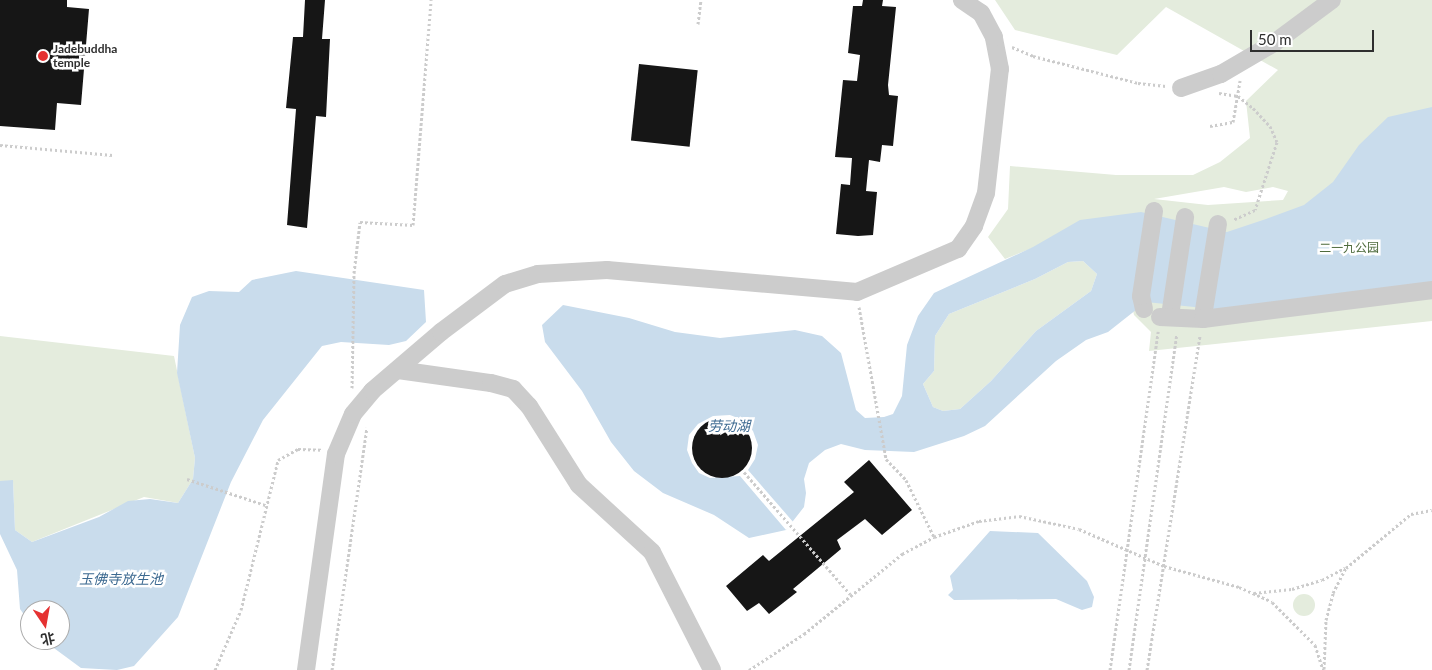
<!DOCTYPE html>
<html>
<head>
<meta charset="utf-8">
<style>
  body { margin:0 }
  #map { position:relative; width:1432px; height:670px; overflow:hidden; background:#fff; font-family:Lato,"Noto Sans SC",sans-serif }
  div>[style] { position:absolute }
  [style*='--x'] { left:calc(var(--x)*1px); top:calc(var(--y)*1px); width:calc(var(--w)*1px); rotate:calc(var(--a)*1deg) }
  .green>* { inset:0; background:#e4ecdd }
  .round { border-radius:50% }
  .water>* { inset:0; background:#c9dcec }
  .pier>* { inset:0; background:#fff }
  .building>* { inset:0; background:#161616; transform-origin:0 0 }
  .path>* { height:3px; margin-top:-1.5px; transform-origin:0; background:repeating-linear-gradient(90deg,#ccc 0 2.5px,transparent 0 5px) }
  .minor>* { height:18px; margin:-9px; padding:0 9px; transform-origin:9px; border-radius:9px; background:#ccc }
  .dots>* { width:14px; height:14px; translate:-50% -50%; box-sizing:border-box; border:2px solid #fff; border-radius:50% }
  span { translate:-50% -50%; white-space:nowrap; text-align:center; line-height:1.15; -webkit-text-stroke:5px #fff; paint-order:stroke }
  .poi-label { font-size:12px; color:#2f2f2f; font-weight:700 }
  .left { translate:0 -50%; text-align:left }
  .park-label { font-size:12px; color:#4e6b3c }
  .water-label { font-size:14px; color:#3d6a91; font-style:italic }
  .north { position:absolute; left:20px; top:600px; width:50px; height:50px; box-sizing:border-box; background:#fff; border:1px solid #acacac; border-radius:50%; rotate:168deg; font-size:14px; font-weight:700; line-height:20px; text-align:center; color:#2f2f2f }
  .north::after { content:''; display:block; margin:auto; width:18px; height:22px; background:#e53232; clip-path:polygon(50% 0,100% 100%,50% 72%,0 100%) }
  .scale { position:absolute; left:1250px; top:30px; width:124px; height:22px; box-sizing:border-box; border:2px solid #2f2f2f; border-top:0; padding-left:6px; font-size:15px; line-height:18px; white-space:nowrap; color:#2f2f2f; -webkit-text-stroke:4px #fff; paint-order:stroke }
</style>
</head>
<body>
<div id="map">
  <div class="green">
    <div style="clip-path:polygon(evenodd,995px 0,1432px 0,1432px 321px,1149px 351px,1151px 332px,1134px 315px,1113px 216px,1005px 259px,988px 237px,1008px 209px,1010px 166px,1116px 175px,1193px 175px,1220px 162px,1250px 138px,1246px 101px,1278px 70px,1166px 7px,1117px 55px,1015px 30px,995px 0,1224px 187px,1246px 192px,1273px 187px,1288px 191px,1283px 200px,1208px 205px,1154px 199px,1224px 187px)"></div>
    <div style="clip-path:polygon(1083px 261px,1097px 274px,1091px 291px,1036px 331px,991px 381px,960px 409px,943px 411px,933px 407px,923px 384px,934px 371px,935px 336px,949px 314px,1035px 279px,1068px 262px)"></div>
    <div style="clip-path:polygon(0 336px,174px 356px,195px 458px,193px 479px,178px 503px,144px 497px,32px 542px,15px 530px,13px 481px,0 481px)"></div>
    <div class="round" style="left:1293px;top:594px;width:22px;height:22px"></div>
  </div>
  <div class="water">
    <div style="clip-path:polygon(evenodd,1432px 107px,1432px 284px,1223px 310px,1146px 302px,1108px 332px,1086px 340px,1056px 361px,985px 426px,964px 436px,914px 452px,865px 450px,841px 444px,825px 450px,809px 463px,804px 479px,806px 493px,804px 507px,786px 530px,749px 538px,714px 515px,663px 493px,634px 471px,611px 442px,582px 391px,545px 342px,542px 325px,563px 305px,629px 318px,675px 332px,720px 338px,795px 330px,822px 336px,841px 353px,856px 410px,865px 418px,884px 417px,893px 414px,902px 396px,907px 345px,918px 316px,934px 293px,1033px 247px,1080px 220px,1141px 212px,1227px 232px,1266px 219px,1304px 205px,1333px 182px,1359px 145px,1388px 117px,1432px 107px,1083px 261px,1097px 274px,1091px 291px,1036px 331px,991px 381px,960px 409px,943px 411px,933px 407px,923px 384px,934px 371px,935px 336px,949px 314px,1035px 279px,1068px 262px,1083px 261px)"></div>
    <div style="clip-path:polygon(296px 271px,424px 290px,426px 322px,406px 341px,389px 345px,341px 342px,322px 346px,263px 420px,231px 482px,178px 617px,134px 666px,117px 670px,81px 668px,43px 640px,60px 640px,60px 610px,30px 610px,30px 623px,20px 609px,17px 570px,0 534px,0 481px,13px 480px,15px 530px,32px 542px,99px 517px,128px 501px,150px 499px,178px 503px,193px 479px,195px 458px,177px 373px,180px 325px,192px 297px,209px 291px,239px 292px,252px 280px)"></div>
    <div style="clip-path:polygon(990px 531px,1038px 533px,1087px 581px,1094px 597px,1092px 607px,1082px 610px,1056px 599px,954px 600px,948px 595px,953px 590px,950px 576px)"></div>
  </div>
  <div class="pier">
    <div style="clip-path:polygon(730px 415px,743px 420px,753px 431px,758px 445px,755px 459px,748px 470px,794px 523px,786px 530px,740px 476px,710px 478px,699px 473px,692px 463px,687px 450px,689px 435px,698px 424px,713px 416px)"></div>
  </div>
  <div class="building">
    <div style="clip-path:polygon(0 0,67px 0,67px 7px,89px 9px,81px 105px,57px 103px,55px 130px,0 126px)"></div>
    <div style="clip-path:polygon(305px 0,325px 0,322px 39px,330px 39px,326px 117px,316px 116px,307px 228px,287px 225px,296px 109px,286px 108px,293px 37px,303px 37px)"></div>
    <div style="clip-path:polygon(863px 0,883px 0,882px 6px,896px 7px,888px 85px,889px 95px,898px 96px,893px 146px,882px 145px,880px 162px,869px 160px,866px 191px,877px 192px,873px 235px,858px 236px,836px 234px,841px 184px,850px 185px,852px 158px,835px 157px,843px 80px,857px 81px,860px 55px,848px 53px,853px 6px,862px 6px)"></div>
    <div style="left:639px;top:64px;width:59px;height:77px;rotate:6deg"></div>
    <div class="round" style="left:692px;top:418px;width:60px;height:60px"></div>
    <div style="clip-path:polygon(869px 460px,912px 510px,882px 535px,865px 519px,837px 540px,841px 549px,793px 589px,797px 592px,769px 614px,759px 603px,747px 611px,726px 586px,763px 555px,769px 561px,854px 492px,844px 482px)"></div>
  </div>
  <div class="path">
    <div style="--x:698;--y:24;--w:24;--a:-83"></div>
    <div style="--x:1012;--y:47;--w:23;--a:23"></div>
    <div style="--x:1033;--y:56;--w:108;--a:14.4"></div>
    <div style="--x:1138;--y:83;--w:28;--a:6"></div>
    <div style="--x:1219;--y:93;--w:19;--a:9"></div>
    <div style="--x:1238;--y:96;--w:19;--a:39"></div>
    <div style="--x:1253;--y:108;--w:25;--a:47"></div>
    <div style="--x:1270;--y:126;--w:17;--a:66"></div>
    <div style="--x:1277;--y:142;--w:71;--a:107.9"></div>
    <div style="--x:1255;--y:210;--w:24;--a:156"></div>
    <div style="--x:1210;--y:126;--w:23;--a:-10"></div>
    <div style="--x:1233;--y:122;--w:42;--a:-80.3"></div>
    <div style="--x:0;--y:145;--w:113;--a:5.1"></div>
    <div style="--x:859;--y:307;--w:154;--a:79.9"></div>
    <div style="--x:886;--y:459;--w:29;--a:46"></div>
    <div style="--x:906;--y:480;--w:64;--a:63.8"></div>
    <div style="--x:352;--y:388;--w:115;--a:-89"></div>
    <div style="--x:354;--y:273;--w:51;--a:-83.3"></div>
    <div style="--x:360;--y:222;--w:53;--a:3.2"></div>
    <div style="--x:413;--y:225;--w:226;--a:-85.4"></div>
    <div style="--x:744;--y:472;--w:162;--a:49"></div>
    <div style="--x:187;--y:479;--w:85;--a:18.4"></div>
    <div style="--x:1254;--y:593;--w:38;--a:-6"></div>
    <div style="--x:1292;--y:589;--w:31;--a:-17"></div>
    <div style="--x:1322;--y:580;--w:26;--a:-28"></div>
    <div style="--x:1324;--y:669;--w:49;--a:-87.7"></div>
    <div style="--x:1326;--y:620;--w:28;--a:-75"></div>
    <div style="--x:1333;--y:593;--w:28;--a:-63"></div>
    <div style="--x:1346;--y:568;--w:85;--a:-39.7"></div>
    <div style="--x:1411;--y:514;--w:21;--a:-11"></div>
    <div style="--x:215;--y:670;--w:65;--a:-66.6"></div>
    <div style="--x:241;--y:610;--w:154;--a:-76.1"></div>
    <div style="--x:278;--y:460;--w:23;--a:-29"></div>
    <div style="--x:298;--y:449;--w:24;--a:2"></div>
    <div style="--x:332;--y:670;--w:245;--a:-81.8"></div>
    <div style="--x:749;--y:670;--w:66;--a:-33.2"></div>
    <div style="--x:804;--y:634;--w:127;--a:-39.2"></div>
    <div style="--x:902;--y:554;--w:36;--a:-28"></div>
    <div style="--x:934;--y:537;--w:48;--a:-19.6"></div>
    <div style="--x:979;--y:521;--w:40;--a:-7.1"></div>
    <div style="--x:1019;--y:516;--w:61;--a:12.2"></div>
    <div style="--x:1079;--y:529;--w:93;--a:23.5"></div>
    <div style="--x:1164;--y:566;--w:78;--a:15.6"></div>
    <div style="--x:1239;--y:587;--w:36;--a:24"></div>
    <div style="--x:1272;--y:602;--w:61;--a:45"></div>
    <div style="--x:1315;--y:645;--w:26;--a:72"></div>
    <div style="--x:1110;--y:670;--w:342;--a:-81.9"></div>
    <div style="--x:1129;--y:670;--w:339;--a:-81.9"></div>
    <div style="--x:1147;--y:670;--w:339;--a:-81"></div>
  </div>
  <div class="minor">
    <div style="--x:1181;--y:88;--w:42;--a:-19.3"></div>
    <div style="--x:1221;--y:74;--w:61;--a:-30.3"></div>
    <div style="--x:1274;--y:43;--w:72;--a:-36.6"></div>
    <div style="--x:1144;--y:309;--w:13;--a:-103"></div>
    <div style="--x:1141;--y:296;--w:86;--a:-81.3"></div>
    <div style="--x:1171;--y:309;--w:93;--a:-81.3"></div>
    <div style="--x:1204;--y:310;--w:87;--a:-80.8"></div>
    <div style="--x:1160;--y:317;--w:43;--a:2.7"></div>
    <div style="--x:1203;--y:319;--w:231;--a:-7.2"></div>
    <div style="--x:398;--y:370;--w:94;--a:8"></div>
    <div style="--x:491;--y:383;--w:23;--a:15"></div>
    <div style="--x:513;--y:389;--w:23;--a:47"></div>
    <div style="--x:529;--y:406;--w:93;--a:57.7"></div>
    <div style="--x:579;--y:485;--w:99;--a:42.5"></div>
    <div style="--x:652;--y:552;--w:132;--a:63"></div>
    <div style="--x:306;--y:670;--w:218;--a:-82.1"></div>
    <div style="--x:336;--y:454;--w:43;--a:-67"></div>
    <div style="--x:353;--y:414;--w:30;--a:-50"></div>
    <div style="--x:372;--y:391;--w:91;--a:-40.5"></div>
    <div style="--x:441;--y:332;--w:80;--a:-36.9"></div>
    <div style="--x:505;--y:284;--w:34;--a:-17"></div>
    <div style="--x:538;--y:274;--w:69;--a:-3.3"></div>
    <div style="--x:607;--y:270;--w:251;--a:5"></div>
    <div style="--x:857;--y:292;--w:110;--a:-23.1"></div>
    <div style="--x:958;--y:249;--w:28;--a:-55"></div>
    <div style="--x:974;--y:226;--w:35;--a:-70"></div>
    <div style="--x:986;--y:193;--w:125;--a:-83.6"></div>
    <div style="--x:1000;--y:69;--w:33;--a:-101"></div>
    <div style="--x:994;--y:37;--w:27;--a:-118"></div>
    <div style="--x:981;--y:13;--w:23;--a:-146"></div>
  </div>
  <div class="dots">
    <div style="left:43px;top:56px;background:#e53232"></div>
  </div>
  <div class="poi-label">
    <span class="left" style="left:53px;top:56px">Jadebuddha<br>temple</span>
  </div>
  <div class="park-label">
    <span style="left:1349px;top:248px">二一九公园</span>
  </div>
  <div class="water-label">
    <span style="left:729px;top:426px">劳动湖</span>
    <span style="left:121px;top:579px">玉佛寺放生池</span>
  </div>
  <div class="north">北</div>
  <div class="scale">50 m</div>
</div>
</body>
</html>
